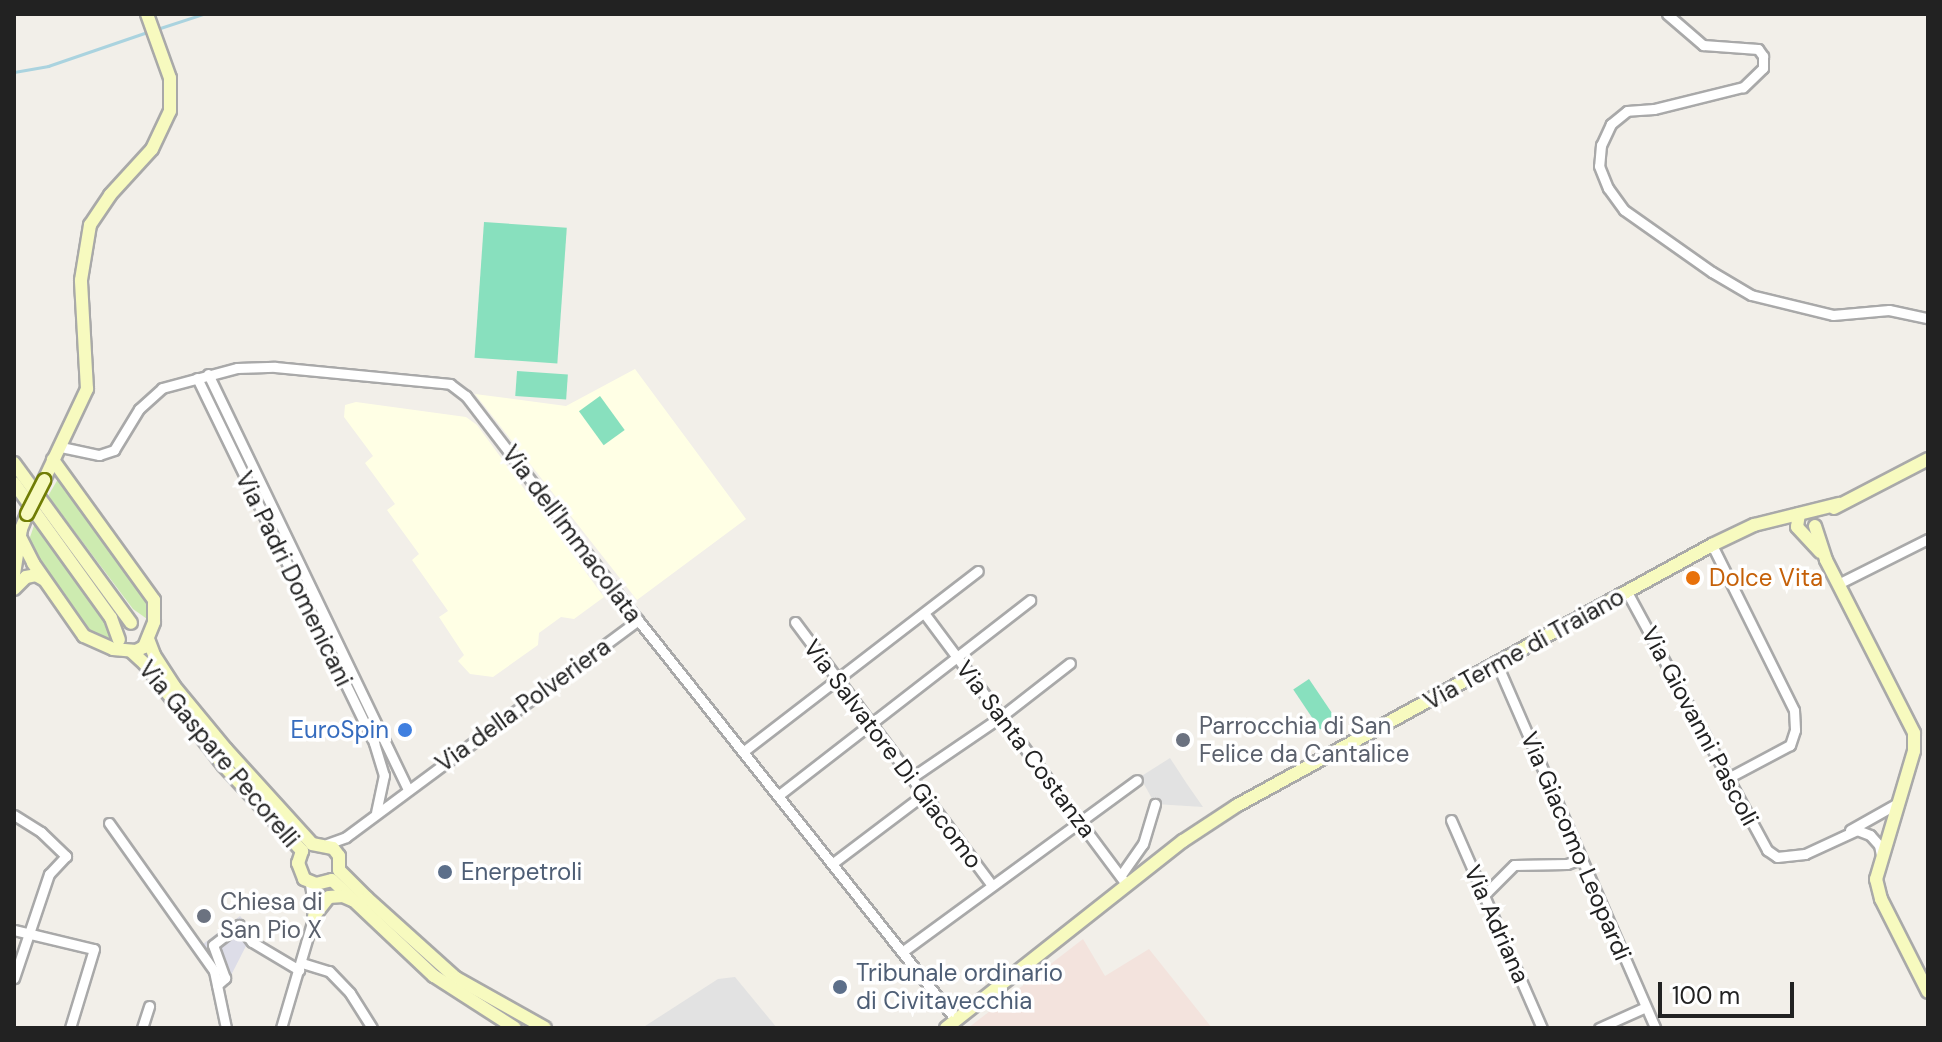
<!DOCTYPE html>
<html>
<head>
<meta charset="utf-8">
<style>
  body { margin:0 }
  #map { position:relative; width:1942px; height:1042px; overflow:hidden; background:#f2efe9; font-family:"DM Sans",sans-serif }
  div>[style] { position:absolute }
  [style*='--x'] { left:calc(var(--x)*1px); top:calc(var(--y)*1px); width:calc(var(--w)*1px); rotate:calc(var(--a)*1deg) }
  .education>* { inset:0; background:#ffffe5 }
  .military>* { inset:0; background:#f3e3dd }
  .grass>* { inset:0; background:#cdebb0 }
  .pitch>* { inset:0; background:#88e0be; transform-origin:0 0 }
  .parking>* { inset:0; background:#e2e2e2 }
  .plaza>* { inset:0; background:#dddde8 }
  .stream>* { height:3px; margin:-1.5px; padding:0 1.5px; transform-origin:1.5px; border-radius:1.5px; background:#aad3df }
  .roads { filter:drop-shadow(2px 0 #a9a9a9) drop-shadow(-2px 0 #a9a9a9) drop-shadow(0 2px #a9a9a9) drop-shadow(0 -2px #a9a9a9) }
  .street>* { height:9px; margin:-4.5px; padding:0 4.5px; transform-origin:4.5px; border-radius:4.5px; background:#fff }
  .secondary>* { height:12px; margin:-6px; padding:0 6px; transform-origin:6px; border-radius:6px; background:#f7fabf }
  .bridges { filter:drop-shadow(2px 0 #707d05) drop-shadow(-2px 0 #707d05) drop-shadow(0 2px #707d05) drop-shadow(0 -2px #707d05) }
  .secondary-bridge>* { height:12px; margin:-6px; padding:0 6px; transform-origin:6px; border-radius:6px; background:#f7fabf }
  .dots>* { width:22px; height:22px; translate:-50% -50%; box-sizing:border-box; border:4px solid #fff; border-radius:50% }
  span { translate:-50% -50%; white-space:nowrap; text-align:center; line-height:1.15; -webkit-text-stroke:7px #fff; paint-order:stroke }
  .street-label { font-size:24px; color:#222 }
  .food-label { font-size:24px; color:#c56008 }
  .left { translate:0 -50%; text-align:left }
  .worship-label { font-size:24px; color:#5b616d }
  .shop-label { font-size:24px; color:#366cbe }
  .right { translate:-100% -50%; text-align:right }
  .service-label { font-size:24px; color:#4e5e75 }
  .frame { position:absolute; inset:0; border:16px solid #222; pointer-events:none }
  .scale { position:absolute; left:1658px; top:982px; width:136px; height:36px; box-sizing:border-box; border:4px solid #222; border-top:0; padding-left:10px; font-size:24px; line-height:28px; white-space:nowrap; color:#222; -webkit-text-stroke:6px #fff; paint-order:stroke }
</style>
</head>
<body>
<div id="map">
  <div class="education">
    <div style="clip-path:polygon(635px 369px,746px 519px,637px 600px,475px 394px,566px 406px)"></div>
    <div style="clip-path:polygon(356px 402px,466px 417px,477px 425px,604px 597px,574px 619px,561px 617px,539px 633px,538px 645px,493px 677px,470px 674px,458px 661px,464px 655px,439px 617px,448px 611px,412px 560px,419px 554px,387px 510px,395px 504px,365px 463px,373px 456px,344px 417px,345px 405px)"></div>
  </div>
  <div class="military">
    <div style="clip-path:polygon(1083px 939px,1105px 976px,1149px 949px,1212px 1028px,968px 1028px)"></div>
  </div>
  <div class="grass">
    <div style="clip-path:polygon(58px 479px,149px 600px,150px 621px,133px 609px,48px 496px)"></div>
    <div style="clip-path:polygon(36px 520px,109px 620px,119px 647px,88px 633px,37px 560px,29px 540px)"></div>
  </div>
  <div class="pitch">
    <div style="left:484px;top:222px;width:83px;height:136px;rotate:4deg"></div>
    <div style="left:517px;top:371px;width:51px;height:25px;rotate:4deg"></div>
    <div style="left:600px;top:396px;width:42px;height:26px;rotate:54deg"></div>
    <div style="left:1309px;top:679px;width:48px;height:19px;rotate:56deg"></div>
  </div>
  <div class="parking">
    <div style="clip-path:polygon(1170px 758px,1187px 784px,1203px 807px,1155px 804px,1140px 777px)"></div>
    <div style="clip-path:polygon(735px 977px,777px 1028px,642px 1028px,718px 979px)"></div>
  </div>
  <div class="plaza">
    <div style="clip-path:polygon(240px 916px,259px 938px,246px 946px,223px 991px,218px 967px,203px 944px)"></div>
  </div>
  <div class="stream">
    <div style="--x:157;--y:29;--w:48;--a:-18.1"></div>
    <div style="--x:14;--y:72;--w:35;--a:-10"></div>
    <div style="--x:48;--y:66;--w:108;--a:-18.9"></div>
  </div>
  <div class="roads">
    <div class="street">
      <div style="--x:1667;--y:14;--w:48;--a:40.7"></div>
      <div style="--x:1703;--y:45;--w:55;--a:4.2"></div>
      <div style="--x:1758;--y:49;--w:9;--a:54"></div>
      <div style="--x:1763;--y:56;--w:12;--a:90"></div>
      <div style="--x:1763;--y:68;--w:28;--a:136"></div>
      <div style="--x:1743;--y:87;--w:92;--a:166.1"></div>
      <div style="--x:1654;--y:109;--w:27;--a:176"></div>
      <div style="--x:1627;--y:111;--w:21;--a:141"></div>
      <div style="--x:1611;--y:124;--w:23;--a:115"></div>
      <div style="--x:1601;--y:145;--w:21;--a:95"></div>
      <div style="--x:1599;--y:166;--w:24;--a:68"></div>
      <div style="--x:1608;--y:188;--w:27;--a:54"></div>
      <div style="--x:1624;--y:210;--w:108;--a:35.2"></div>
      <div style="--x:1712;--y:272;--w:45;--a:30.5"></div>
      <div style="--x:1751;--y:295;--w:84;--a:13.7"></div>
      <div style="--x:1833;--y:315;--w:56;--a:-5.1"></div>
      <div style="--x:1889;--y:310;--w:40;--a:12"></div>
      <div style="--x:208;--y:374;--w:461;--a:64.3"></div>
      <div style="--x:197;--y:378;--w:406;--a:64.1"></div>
      <div style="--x:374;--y:743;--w:34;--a:73"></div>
      <div style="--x:384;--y:775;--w:38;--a:102"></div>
      <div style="--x:61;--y:447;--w:39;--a:12"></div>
      <div style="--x:99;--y:455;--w:16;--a:-18"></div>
      <div style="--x:114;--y:450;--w:48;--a:-58.6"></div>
      <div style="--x:139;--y:409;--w:31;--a:-42"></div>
      <div style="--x:162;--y:388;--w:78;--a:-14.9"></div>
      <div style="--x:237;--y:368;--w:38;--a:-2"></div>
      <div style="--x:275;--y:367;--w:176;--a:5.5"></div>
      <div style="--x:450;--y:384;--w:20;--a:37"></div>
      <div style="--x:466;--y:396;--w:282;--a:52.5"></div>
      <div style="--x:638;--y:620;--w:511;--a:51.52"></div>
      <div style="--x:1712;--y:545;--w:184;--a:63.6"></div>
      <div style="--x:1794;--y:710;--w:20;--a:87"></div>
      <div style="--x:1795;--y:730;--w:16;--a:108"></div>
      <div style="--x:1790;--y:745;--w:70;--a:152"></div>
      <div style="--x:1838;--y:584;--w:101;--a:-26.6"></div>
      <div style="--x:1627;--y:592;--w:294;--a:61.5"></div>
      <div style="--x:1767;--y:850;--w:12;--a:35"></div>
      <div style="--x:1777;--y:857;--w:28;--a:-6"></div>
      <div style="--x:1805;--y:854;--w:57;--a:-24.8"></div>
      <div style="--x:1857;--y:830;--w:14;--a:21"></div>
      <div style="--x:1870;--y:835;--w:13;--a:48"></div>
      <div style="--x:1879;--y:845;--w:10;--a:79"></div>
      <div style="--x:924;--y:613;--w:339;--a:53.3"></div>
      <div style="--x:795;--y:622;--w:329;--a:53.2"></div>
      <div style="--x:1497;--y:664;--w:397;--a:66.5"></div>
      <div style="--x:744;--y:751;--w:295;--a:-37.6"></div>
      <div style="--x:911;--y:778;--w:110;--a:-34.3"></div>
      <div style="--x:1002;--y:716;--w:86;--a:-37.9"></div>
      <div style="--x:779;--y:795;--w:318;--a:-37.8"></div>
      <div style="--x:14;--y:815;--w:32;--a:32"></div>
      <div style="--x:41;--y:832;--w:35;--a:44"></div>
      <div style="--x:66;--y:856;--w:25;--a:133"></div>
      <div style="--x:49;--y:874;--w:110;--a:108.6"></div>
      <div style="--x:1451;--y:820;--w:227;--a:66.4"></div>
      <div style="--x:109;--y:823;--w:181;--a:54.6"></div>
      <div style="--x:214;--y:971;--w:58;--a:78.1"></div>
      <div style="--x:1850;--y:830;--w:55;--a:-29.4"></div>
      <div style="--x:327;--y:844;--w:20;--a:-20"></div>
      <div style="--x:346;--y:837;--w:364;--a:-36.6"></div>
      <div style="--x:833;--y:863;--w:113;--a:-37.1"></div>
      <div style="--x:1121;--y:875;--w:38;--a:-55"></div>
      <div style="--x:1143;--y:844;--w:42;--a:-73.3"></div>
      <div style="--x:1484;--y:895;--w:42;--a:-45"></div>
      <div style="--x:1514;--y:865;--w:53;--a:-1.1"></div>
      <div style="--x:1567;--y:864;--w:15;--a:-20"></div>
      <div style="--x:14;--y:930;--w:82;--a:13.4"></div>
      <div style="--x:94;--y:949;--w:83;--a:106.9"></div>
      <div style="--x:902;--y:952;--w:291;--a:-36.2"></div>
      <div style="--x:302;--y:963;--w:28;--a:17"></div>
      <div style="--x:329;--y:971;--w:30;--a:46"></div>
      <div style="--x:350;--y:993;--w:41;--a:57.8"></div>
      <div style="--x:217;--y:985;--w:11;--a:-41"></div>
      <div style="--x:225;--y:978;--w:35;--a:-110"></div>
      <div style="--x:213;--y:945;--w:33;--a:-38"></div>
      <div style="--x:239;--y:925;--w:21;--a:53"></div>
      <div style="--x:252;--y:942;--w:55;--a:30.8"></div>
      <div style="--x:142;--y:1028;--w:23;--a:-72"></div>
      <div style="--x:281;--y:1028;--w:117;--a:-73.6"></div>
      <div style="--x:314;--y:916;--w:34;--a:-97"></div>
      <div style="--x:1599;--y:1028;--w:51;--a:-24.1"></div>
    </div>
    <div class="secondary">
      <div style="--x:14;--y:463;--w:198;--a:53.8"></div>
      <div style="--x:44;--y:480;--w:101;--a:-64.7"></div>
      <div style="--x:87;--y:389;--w:109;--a:-93.2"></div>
      <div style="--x:81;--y:280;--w:56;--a:-80.7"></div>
      <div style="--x:90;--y:225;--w:36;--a:-56"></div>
      <div style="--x:110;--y:195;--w:62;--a:-47.6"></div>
      <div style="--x:152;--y:149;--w:42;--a:-64.7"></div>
      <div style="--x:170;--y:111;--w:33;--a:-90"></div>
      <div style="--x:170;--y:78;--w:68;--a:-109.8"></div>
      <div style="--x:14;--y:483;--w:166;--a:54.3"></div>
      <div style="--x:111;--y:618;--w:23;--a:70"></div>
      <div style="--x:1834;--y:508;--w:106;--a:-27.5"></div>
      <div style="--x:1799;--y:514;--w:13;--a:99"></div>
      <div style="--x:1797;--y:527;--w:34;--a:47"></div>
      <div style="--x:1815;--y:526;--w:36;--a:72"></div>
      <div style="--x:1826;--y:560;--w:194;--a:63"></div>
      <div style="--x:1914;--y:733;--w:18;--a:90"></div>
      <div style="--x:1914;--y:751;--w:134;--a:106.5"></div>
      <div style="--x:1876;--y:879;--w:21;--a:76"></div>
      <div style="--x:1881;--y:899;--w:104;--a:63.2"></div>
      <div style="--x:19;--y:535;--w:31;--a:63"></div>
      <div style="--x:33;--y:563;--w:89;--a:55.1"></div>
      <div style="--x:84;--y:636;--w:32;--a:24"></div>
      <div style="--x:113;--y:649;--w:23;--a:5"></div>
      <div style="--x:136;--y:651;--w:9;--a:-27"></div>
      <div style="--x:144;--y:647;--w:27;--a:-68"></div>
      <div style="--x:154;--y:622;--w:22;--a:-90"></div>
      <div style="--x:154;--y:600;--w:173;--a:-125.8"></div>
      <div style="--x:14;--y:574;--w:46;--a:-81.2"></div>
      <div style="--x:21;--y:529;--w:16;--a:-68"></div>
      <div style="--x:14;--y:589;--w:17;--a:-45"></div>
      <div style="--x:26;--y:577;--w:10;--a:-11"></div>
      <div style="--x:36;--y:575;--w:8;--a:30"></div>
      <div style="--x:148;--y:639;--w:17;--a:69"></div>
      <div style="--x:154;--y:655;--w:37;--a:57"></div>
      <div style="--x:174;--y:686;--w:82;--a:50.5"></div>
      <div style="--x:226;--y:749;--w:128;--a:47.8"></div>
      <div style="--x:312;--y:844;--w:21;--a:11"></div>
      <div style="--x:333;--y:848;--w:10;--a:53"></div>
      <div style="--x:339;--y:856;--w:14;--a:90"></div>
      <div style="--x:339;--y:870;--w:40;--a:45"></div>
      <div style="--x:367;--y:898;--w:120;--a:42"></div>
      <div style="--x:456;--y:978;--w:102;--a:29.3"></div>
      <div style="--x:131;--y:651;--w:19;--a:43"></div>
      <div style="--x:145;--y:664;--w:128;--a:52.3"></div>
      <div style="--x:223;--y:765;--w:117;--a:47.4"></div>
      <div style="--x:302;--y:851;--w:13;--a:108"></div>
      <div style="--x:298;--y:863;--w:17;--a:69"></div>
      <div style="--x:304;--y:879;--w:13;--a:23"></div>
      <div style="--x:316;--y:884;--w:16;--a:-14"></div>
      <div style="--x:332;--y:880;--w:140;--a:43.3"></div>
      <div style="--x:434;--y:976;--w:96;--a:32.7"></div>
      <div style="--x:314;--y:916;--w:24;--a:-52"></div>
      <div style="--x:329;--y:897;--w:14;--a:-4"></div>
      <div style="--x:343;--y:896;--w:10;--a:24"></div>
      <div style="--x:946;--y:1028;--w:302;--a:-38.3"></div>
      <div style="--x:1183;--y:841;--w:64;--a:-33.4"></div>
      <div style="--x:1236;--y:806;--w:543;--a:-28.74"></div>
      <div style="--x:1712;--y:545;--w:47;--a:-25.5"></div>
      <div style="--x:1754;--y:525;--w:88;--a:-13.9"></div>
    </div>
  </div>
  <div class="bridges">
    <div class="secondary-bridge">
      <div style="--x:27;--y:514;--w:38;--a:-63"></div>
    </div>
  </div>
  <div class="dots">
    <div style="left:1693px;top:578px;background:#e8710a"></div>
    <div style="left:405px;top:730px;background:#3f7fe0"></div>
    <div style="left:1183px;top:740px;background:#6b7280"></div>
    <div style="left:445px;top:872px;background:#5c6f8a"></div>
    <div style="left:204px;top:916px;background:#6b7280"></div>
    <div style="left:840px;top:987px;background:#5c6f8a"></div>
  </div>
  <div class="street-label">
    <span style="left:572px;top:534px;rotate:53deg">Via dell'Immacolata</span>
    <span style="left:294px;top:579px;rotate:64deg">Via Padri Domenicani</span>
    <span style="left:1524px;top:649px;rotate:-29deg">Via Terme di Traiano</span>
    <span style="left:523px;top:705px;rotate:-36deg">Via della Polveriera</span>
    <span style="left:1700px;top:726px;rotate:62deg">Via Giovanni Pascoli</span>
    <span style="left:1026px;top:749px;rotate:53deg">Via Santa Costanza</span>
    <span style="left:219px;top:754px;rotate:50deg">Via Gaspare Pecorelli</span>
    <span style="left:893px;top:754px;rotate:53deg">Via Salvatore Di Giacomo</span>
    <span style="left:1576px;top:846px;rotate:67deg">Via Giacomo Leopardi</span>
    <span style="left:1497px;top:924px;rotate:66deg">Via Adriana</span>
  </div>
  <div class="food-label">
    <span class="left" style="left:1709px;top:578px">Dolce Vita</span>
  </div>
  <div class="worship-label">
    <span class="left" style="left:1199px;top:740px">Parrocchia di San<br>Felice da Cantalice</span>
    <span class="left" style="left:220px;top:916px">Chiesa di<br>San Pio X</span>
  </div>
  <div class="shop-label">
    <span class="right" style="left:389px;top:730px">EuroSpin</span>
  </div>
  <div class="service-label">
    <span class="left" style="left:461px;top:872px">Enerpetroli</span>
    <span class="left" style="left:856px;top:987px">Tribunale ordinario<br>di Civitavecchia</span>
  </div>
  <div class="frame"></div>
  <div class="scale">100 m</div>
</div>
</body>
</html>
